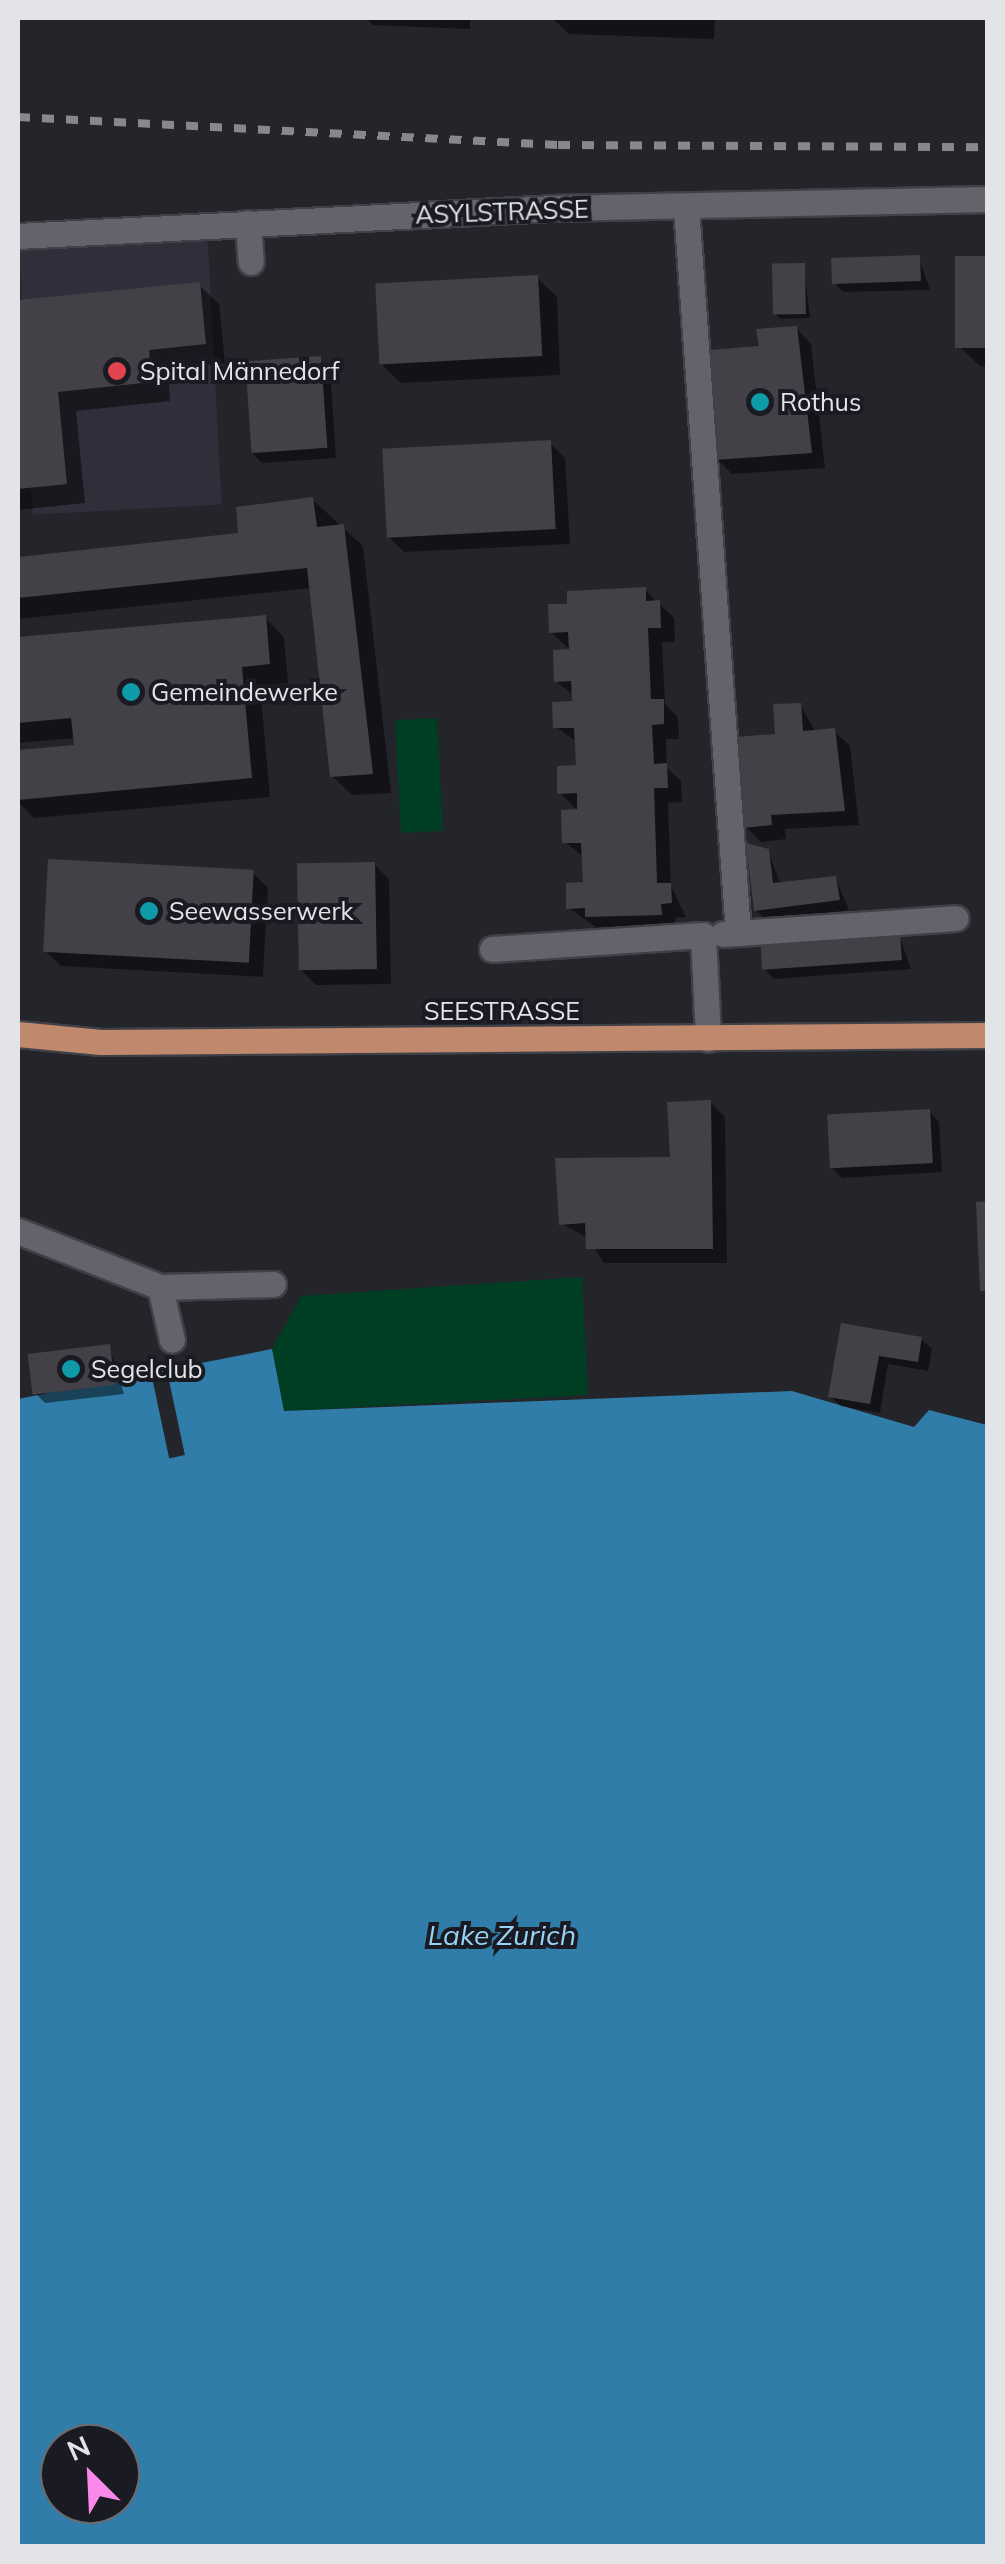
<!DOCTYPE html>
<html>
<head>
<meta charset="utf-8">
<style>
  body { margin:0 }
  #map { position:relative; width:1005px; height:2564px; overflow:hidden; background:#24242b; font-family:Mulish,sans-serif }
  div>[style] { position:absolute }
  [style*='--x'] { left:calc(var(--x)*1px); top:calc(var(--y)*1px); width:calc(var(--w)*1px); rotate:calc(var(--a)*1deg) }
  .built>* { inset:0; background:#2e2f3b; transform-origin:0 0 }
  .green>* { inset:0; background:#003e23; transform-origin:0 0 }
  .water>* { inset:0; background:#2f7da8 }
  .pier>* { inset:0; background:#24242b; transform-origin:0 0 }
  .shadow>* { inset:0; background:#0007 }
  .building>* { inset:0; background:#444047; transform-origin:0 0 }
  .roads { filter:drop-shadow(2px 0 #404147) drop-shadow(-2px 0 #404147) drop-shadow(0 2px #404147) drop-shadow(0 -2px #404147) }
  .minor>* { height:25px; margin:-12.5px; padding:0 12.5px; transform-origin:12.5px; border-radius:12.5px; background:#63636c }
  .major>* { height:25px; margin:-12.5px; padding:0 12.5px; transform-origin:12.5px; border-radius:12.5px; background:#c0896e }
  .rail>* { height:8px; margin-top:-4px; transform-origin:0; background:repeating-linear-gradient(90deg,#87888d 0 12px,transparent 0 24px) }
  .dots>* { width:28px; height:28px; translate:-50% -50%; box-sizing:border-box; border:5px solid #1a1b22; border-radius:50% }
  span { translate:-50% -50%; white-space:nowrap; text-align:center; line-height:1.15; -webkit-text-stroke:8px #1a1b22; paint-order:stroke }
  .street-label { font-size:25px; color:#e3e4e8 }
  .poi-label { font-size:25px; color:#e3e4e8 }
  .left { translate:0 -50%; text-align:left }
  .water-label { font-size:28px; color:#97d1f5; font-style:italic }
  .frame { position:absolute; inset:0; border:20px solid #e3e4e8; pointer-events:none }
  .north { position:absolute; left:40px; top:2424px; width:100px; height:100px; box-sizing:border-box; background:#1a1b22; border:2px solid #6a6b71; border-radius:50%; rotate:336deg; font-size:28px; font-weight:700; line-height:40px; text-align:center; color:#e3e4e8 }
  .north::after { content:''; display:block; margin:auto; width:35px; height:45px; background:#f888ea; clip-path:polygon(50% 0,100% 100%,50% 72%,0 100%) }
</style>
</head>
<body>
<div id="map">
  <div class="built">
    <div style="left:207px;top:226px;width:279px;height:189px;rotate:87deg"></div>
  </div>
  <div class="green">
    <div style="left:437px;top:718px;width:113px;height:42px;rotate:87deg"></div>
    <div style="clip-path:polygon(582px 1277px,588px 1395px,284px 1411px,272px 1349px,301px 1296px)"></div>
  </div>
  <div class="water">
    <div style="clip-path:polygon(evenodd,272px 1349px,284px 1411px,792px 1391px,914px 1427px,929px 1410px,987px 1425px,987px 2546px,18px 2546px,18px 1399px,272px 1349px,60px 2444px,120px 2444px,120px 2504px,60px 2504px,60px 2444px)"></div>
  </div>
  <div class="pier">
    <div style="left:167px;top:1371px;width:86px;height:16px;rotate:78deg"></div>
  </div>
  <div class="shadow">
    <div style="clip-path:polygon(365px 18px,470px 18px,470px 29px,373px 25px)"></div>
    <div style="clip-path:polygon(552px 18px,715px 18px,714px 39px,569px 34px)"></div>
    <div style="clip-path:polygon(919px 258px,930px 290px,843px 292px,833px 282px)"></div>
    <div style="clip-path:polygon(988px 259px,988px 366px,980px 366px,960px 347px)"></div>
    <div style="clip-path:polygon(804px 265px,810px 318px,781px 319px,776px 315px)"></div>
    <div style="clip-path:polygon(537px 278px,557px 297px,560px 375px,401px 383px,381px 364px)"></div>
    <div style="clip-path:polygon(199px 285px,219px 304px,225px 363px,168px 369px,170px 401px,76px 411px,85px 503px,18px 510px,18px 327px)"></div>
    <div style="clip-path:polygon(796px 328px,811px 344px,825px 468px,732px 474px,717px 459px,761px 349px)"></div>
    <div style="clip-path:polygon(320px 359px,330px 369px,336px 458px,262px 463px,252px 453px)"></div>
    <div style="clip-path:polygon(550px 443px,565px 458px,570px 544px,404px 552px,389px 537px)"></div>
    <div style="clip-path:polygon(313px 500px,363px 546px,391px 793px,352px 795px,332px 776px,311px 588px,18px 619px,18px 560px,241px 535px)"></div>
    <div style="clip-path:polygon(645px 590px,674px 618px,675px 642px,662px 642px,665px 704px,678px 717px,679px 739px,666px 739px,667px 768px,681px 781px,682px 802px,668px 803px,671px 886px,686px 917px,675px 918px,676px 929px,603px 932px,569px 908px,586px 884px,584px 857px,565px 842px,579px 812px,560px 793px,578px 768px,577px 742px,556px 727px,574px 696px,556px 681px,571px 651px,551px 632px,569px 606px)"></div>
    <div style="clip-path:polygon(265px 618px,284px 637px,288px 683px,260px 685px,270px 797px,34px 818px,18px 802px,18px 753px,77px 748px,76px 738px,18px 743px,18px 640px)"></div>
    <div style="clip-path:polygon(800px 705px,816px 732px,834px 731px,850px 746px,859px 825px,785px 829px,786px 839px,761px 842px,746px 827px,778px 736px)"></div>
    <div style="clip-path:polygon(768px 851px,781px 885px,836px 879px,849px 910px,767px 921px,756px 910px)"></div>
    <div style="clip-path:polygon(374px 864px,389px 879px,391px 984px,316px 985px,301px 970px)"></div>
    <div style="clip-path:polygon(253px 873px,268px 888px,263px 977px,61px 966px,45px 951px)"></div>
    <div style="clip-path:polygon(899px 935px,911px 969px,774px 979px,764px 969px)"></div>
    <div style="clip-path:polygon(710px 1102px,725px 1117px,727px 1263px,604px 1263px,588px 1238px,562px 1224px,673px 1160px)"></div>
    <div style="clip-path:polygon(929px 1111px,939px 1122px,942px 1172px,842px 1178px,832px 1168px)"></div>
    <div style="clip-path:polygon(843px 1326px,921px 1339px,932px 1349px,928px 1371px,888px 1364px,880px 1413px,841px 1406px,830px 1396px)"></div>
    <div style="clip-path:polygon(109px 1346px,124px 1394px,45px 1403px,35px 1393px)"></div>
  </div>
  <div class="building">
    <div style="left:920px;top:255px;width:26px;height:89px;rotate:88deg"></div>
    <div style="left:988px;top:256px;width:92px;height:33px;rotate:90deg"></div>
    <div style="left:805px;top:263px;width:51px;height:33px;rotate:89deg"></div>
    <div style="left:538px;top:275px;width:81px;height:163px;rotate:87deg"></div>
    <div style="clip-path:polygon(200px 282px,206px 344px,149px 350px,152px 382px,58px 392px,67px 484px,18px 489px,18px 300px)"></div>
    <div style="clip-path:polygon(797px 326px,812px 453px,714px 460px,710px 350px,759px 346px,756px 329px)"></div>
    <div style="left:321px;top:356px;width:92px;height:76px;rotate:86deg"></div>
    <div style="left:551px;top:440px;width:89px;height:169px;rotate:87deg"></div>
    <div style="clip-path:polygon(313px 497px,317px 527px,344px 524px,373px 774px,330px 777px,307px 568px,18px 598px,18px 557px,238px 533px,236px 507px)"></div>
    <div style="clip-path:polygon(646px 587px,646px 601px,660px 600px,661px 628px,648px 628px,651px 699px,664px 699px,664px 724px,652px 725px,654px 764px,667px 763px,668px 788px,654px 788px,657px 883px,671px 883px,672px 903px,661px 904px,662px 915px,585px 917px,585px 908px,566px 909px,566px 883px,583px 882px,581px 843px,562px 843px,561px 810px,577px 809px,577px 793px,557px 794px,557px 766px,576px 765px,574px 728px,553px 728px,552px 702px,572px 701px,571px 681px,554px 682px,553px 650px,569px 649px,568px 632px,549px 633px,548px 604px,567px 604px,567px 591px)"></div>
    <div style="clip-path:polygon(266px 615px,270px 664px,242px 667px,252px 778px,18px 800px,18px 750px,74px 745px,71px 718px,18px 723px,18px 637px)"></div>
    <div style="clip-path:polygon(801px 703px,803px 731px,835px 728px,845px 811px,771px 815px,772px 825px,744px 828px,735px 737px,775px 734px,773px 704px)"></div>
    <div style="clip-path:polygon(746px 843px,769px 849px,773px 883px,836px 876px,840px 900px,754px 911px)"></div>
    <div style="left:48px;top:859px;width:206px;height:93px;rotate:3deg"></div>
    <div style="left:375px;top:862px;width:107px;height:78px;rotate:89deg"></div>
    <div style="left:900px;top:932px;width:28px;height:140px;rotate:86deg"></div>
    <div style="clip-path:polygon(711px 1100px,713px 1249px,586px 1249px,585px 1223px,559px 1225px,555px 1158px,670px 1157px,667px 1102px)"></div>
    <div style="left:930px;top:1109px;width:54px;height:103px;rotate:87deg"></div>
    <div style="clip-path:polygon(988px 1201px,988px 1291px,980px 1291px,976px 1202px)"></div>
    <div style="clip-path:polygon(841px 1323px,922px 1337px,918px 1362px,879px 1356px,870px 1404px,828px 1397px)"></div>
    <div style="left:110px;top:1344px;width:41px;height:83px;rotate:83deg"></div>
  </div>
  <div class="roads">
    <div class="minor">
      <div style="--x:686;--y:207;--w:728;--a:85.9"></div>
      <div style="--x:248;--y:223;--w:39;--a:86"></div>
      <div style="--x:18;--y:236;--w:537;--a:-2.99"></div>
      <div style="--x:554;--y:208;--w:434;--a:-1.2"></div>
      <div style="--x:723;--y:934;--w:233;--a:-3.9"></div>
      <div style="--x:492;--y:949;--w:211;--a:-3.8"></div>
      <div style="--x:703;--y:935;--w:104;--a:87.2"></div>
      <div style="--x:18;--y:1231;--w:153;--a:21.5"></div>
      <div style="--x:160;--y:1287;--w:54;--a:77.2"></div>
      <div style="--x:160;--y:1287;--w:113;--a:-1.5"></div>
    </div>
    <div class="major">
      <div style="--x:18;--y:1034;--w:83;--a:5.5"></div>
      <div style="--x:101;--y:1042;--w:887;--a:-0.45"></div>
    </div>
  </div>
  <div class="rail">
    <div style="--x:18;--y:117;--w:541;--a:2.97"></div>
    <div style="--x:558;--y:145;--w:430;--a:0.3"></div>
  </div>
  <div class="dots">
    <div style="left:117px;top:371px;background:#e0444e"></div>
    <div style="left:760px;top:402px;background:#0f9aa8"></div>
    <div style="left:131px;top:692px;background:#0f9aa8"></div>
    <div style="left:149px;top:911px;background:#0f9aa8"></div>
    <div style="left:71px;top:1369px;background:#0f9aa8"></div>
  </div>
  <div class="street-label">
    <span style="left:502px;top:212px;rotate:-2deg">ASYLSTRASSE</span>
    <span style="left:502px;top:1011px">SEESTRASSE</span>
  </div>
  <div class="poi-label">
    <span class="left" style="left:140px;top:371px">Spital Männedorf</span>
    <span class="left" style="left:780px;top:402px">Rothus</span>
    <span class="left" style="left:151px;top:692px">Gemeindewerke</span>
    <span class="left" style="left:169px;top:911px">Seewasserwerk</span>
    <span class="left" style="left:91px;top:1369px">Segelclub</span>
  </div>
  <div class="water-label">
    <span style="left:502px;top:1935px">Lake Zurich</span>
  </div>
  <div class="frame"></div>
  <div class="north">N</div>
</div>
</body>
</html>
